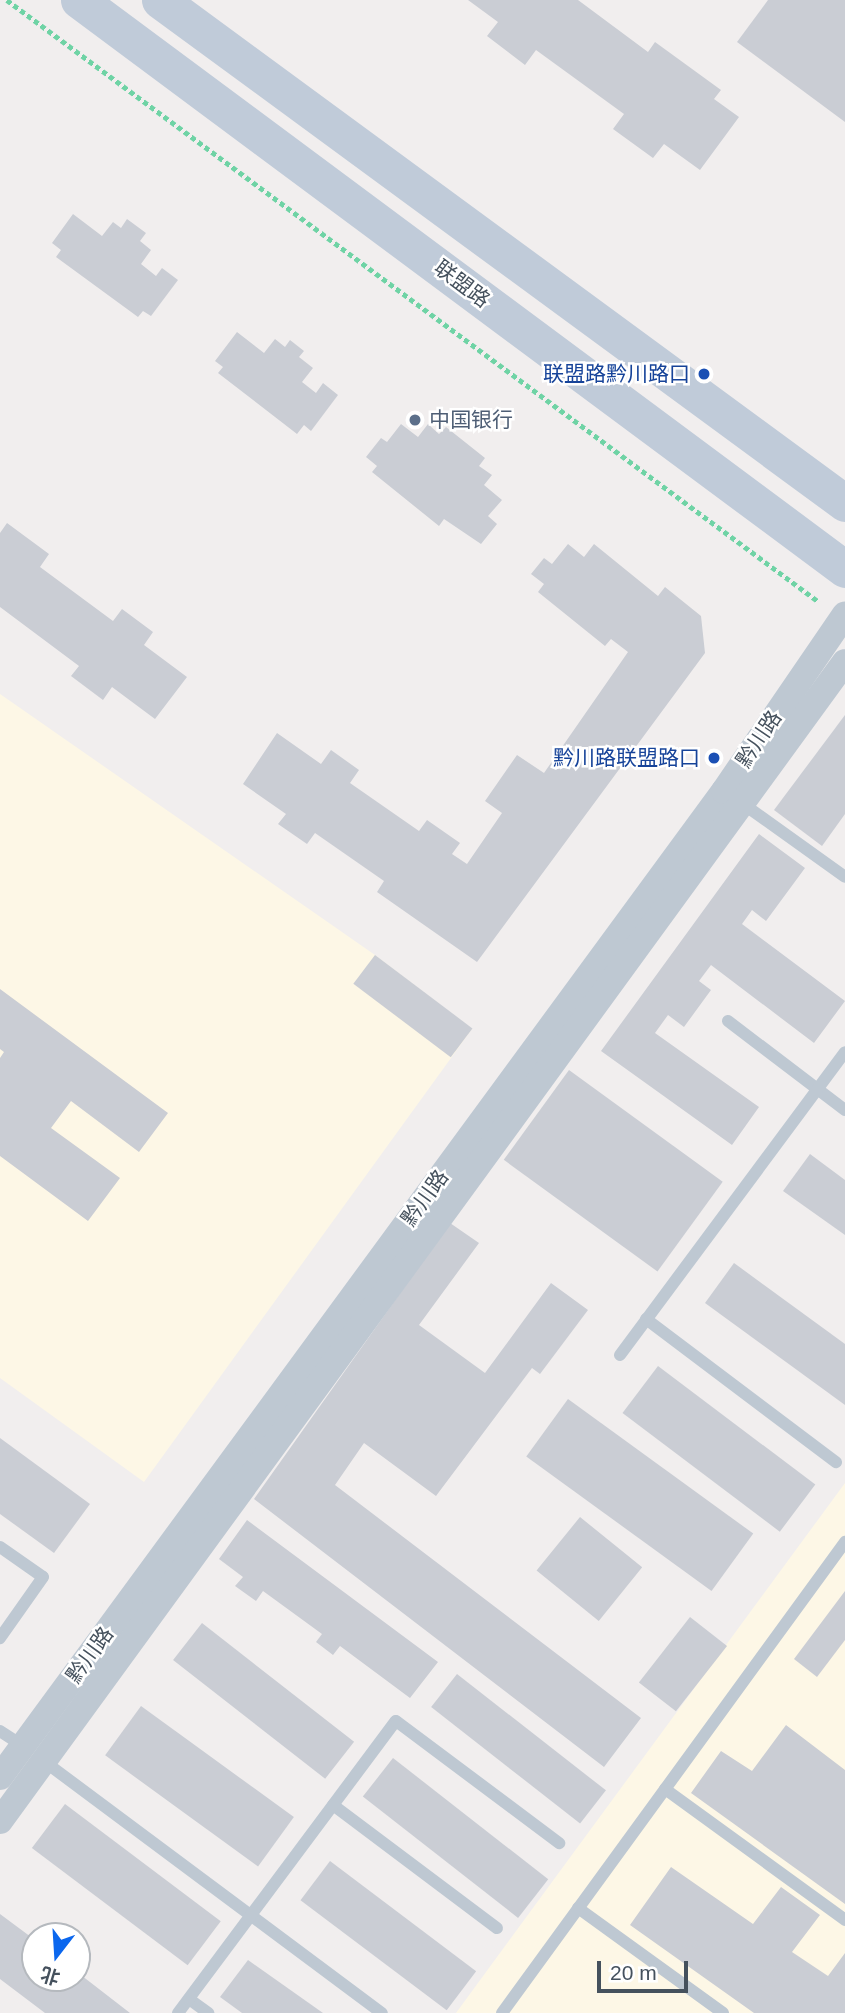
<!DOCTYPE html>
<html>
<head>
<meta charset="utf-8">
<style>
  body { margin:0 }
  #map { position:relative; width:845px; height:2013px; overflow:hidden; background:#f1eeee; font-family:Arial,"Noto Sans SC",sans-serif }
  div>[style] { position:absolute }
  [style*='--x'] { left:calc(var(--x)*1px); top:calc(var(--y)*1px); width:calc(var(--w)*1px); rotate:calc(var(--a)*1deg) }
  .commercial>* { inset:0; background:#fdf7e6 }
  .building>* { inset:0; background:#cacdd4; transform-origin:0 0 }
  .path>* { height:4.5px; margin-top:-2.25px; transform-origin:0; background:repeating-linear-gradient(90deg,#6fd3a5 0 5px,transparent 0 8.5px) }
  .lane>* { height:12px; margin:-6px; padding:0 6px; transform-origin:6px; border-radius:6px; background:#bec8d2 }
  .street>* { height:26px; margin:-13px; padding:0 13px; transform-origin:13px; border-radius:13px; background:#bec8d2 }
  .secondary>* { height:37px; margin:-18.5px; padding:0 18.5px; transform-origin:18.5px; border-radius:18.5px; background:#c0cbd9 }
  .dots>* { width:19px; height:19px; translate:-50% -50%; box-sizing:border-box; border:4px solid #fff; border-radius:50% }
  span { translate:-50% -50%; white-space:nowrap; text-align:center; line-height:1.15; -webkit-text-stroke:5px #fff; paint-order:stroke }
  .street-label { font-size:21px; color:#45515d }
  .transit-label { font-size:21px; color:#164399 }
  .right { translate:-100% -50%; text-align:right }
  .service-label { font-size:21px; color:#4e5e75 }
  .left { translate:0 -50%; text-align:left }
  .north { position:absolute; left:21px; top:1922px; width:70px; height:70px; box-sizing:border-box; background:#fff; border:2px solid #b5b9be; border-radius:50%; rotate:197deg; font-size:19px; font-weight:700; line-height:28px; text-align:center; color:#45515d }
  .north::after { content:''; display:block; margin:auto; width:24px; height:32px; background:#0b67ee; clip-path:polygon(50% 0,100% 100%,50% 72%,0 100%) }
  .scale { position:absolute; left:597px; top:1961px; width:91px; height:32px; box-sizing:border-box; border:4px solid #45515d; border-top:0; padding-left:9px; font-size:21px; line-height:24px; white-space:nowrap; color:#45515d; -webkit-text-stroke:5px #fff; paint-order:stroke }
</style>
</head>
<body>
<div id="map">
  <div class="commercial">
    <div style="clip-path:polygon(0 694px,375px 955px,472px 1029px,144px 1482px,0 1378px)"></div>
    <div style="clip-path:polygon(845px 1483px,845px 2013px,456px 2013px,563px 1867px)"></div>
  </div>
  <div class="building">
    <div style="clip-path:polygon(468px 0,578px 0,648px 52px,655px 42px,721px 90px,714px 99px,739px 117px,700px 170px,664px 144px,653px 158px,613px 129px,624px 114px,536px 50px,525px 65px,487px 36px,498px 22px)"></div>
    <div style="clip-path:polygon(768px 0,845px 0,845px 122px,737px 42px)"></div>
    <div style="clip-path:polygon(73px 214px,102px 236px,113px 222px,121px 228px,127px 219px,146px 233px,140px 241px,151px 250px,141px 264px,156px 276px,162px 268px,178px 280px,151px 316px,143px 311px,138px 317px,56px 257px,61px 250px,52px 243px)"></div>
    <div style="clip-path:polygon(237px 332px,264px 353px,275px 339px,285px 347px,290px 340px,304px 351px,299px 357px,313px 368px,302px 382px,316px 393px,323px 383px,338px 395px,311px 431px,304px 425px,297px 434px,218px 373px,223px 367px,215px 361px)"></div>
    <div style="clip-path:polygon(401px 424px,418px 437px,428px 424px,439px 434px,446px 427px,485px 458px,479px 466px,492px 475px,484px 485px,502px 500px,488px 516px,497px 524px,481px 544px,444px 519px,439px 526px,372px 472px,377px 466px,366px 457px,381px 438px,387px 442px)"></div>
    <div style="clip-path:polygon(7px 523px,49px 554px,40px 567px,113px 621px,122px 609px,153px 632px,144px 645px,187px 677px,155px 719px,112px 687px,103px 700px,71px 676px,79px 666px,0 607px,0 533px)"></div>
    <div style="clip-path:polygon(568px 544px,584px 557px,594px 544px,658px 596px,665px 587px,701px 616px,705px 653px,477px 962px,377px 892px,384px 881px,315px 833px,307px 844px,278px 824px,286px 814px,243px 784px,277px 733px,321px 764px,331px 750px,359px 770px,350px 783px,419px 831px,427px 820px,460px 843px,452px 854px,467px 864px,502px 813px,485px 801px,517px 755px,544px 773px,628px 652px,611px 639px,605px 646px,538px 592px,544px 584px,531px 574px,544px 558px,552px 564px)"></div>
    <div style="clip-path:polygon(845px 715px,845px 814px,822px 846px,774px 810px)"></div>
    <div style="clip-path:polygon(759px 834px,805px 868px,766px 921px,752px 910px,742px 924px,845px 1001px,814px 1043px,711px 965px,699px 981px,711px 990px,684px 1027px,668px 1015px,655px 1033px,759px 1107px,732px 1145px,601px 1051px)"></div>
    <div style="left:375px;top:955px;width:122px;height:36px;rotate:37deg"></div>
    <div style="clip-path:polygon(0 989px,168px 1113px,139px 1152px,71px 1101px,51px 1128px,120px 1178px,88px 1221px,0 1156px,0 1058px,4px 1052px,0 1049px)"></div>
    <div style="left:569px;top:1070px;width:190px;height:111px;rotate:36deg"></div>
    <div style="clip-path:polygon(810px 1154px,845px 1180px,845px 1235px,783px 1191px)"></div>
    <div style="clip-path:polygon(450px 1223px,479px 1243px,419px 1325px,485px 1373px,551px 1283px,588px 1310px,540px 1374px,532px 1368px,436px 1496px,364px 1443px,335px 1485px,641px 1718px,604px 1767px,254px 1499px)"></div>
    <div style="clip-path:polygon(734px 1263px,845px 1344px,845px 1405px,705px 1303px)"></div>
    <div style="left:658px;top:1366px;width:197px;height:59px;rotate:37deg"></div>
    <div style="left:568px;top:1399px;width:229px;height:71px;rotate:36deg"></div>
    <div style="clip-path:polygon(0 1438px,90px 1504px,54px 1553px,0 1514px)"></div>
    <div style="left:580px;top:1517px;width:80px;height:69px;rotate:39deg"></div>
    <div style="clip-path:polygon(247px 1520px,438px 1662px,410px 1698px,340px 1646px,333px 1655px,316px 1642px,322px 1634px,263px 1591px,256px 1601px,235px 1586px,243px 1577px,219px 1559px)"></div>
    <div style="clip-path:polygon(845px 1591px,845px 1640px,817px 1677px,794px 1659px)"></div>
    <div style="left:690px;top:1617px;width:47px;height:83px;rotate:38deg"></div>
    <div style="left:202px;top:1623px;width:193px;height:47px;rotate:38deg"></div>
    <div style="left:457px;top:1674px;width:189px;height:42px;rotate:38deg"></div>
    <div style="left:141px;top:1706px;width:189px;height:61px;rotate:36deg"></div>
    <div style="clip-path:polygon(786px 1725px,845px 1770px,845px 1904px,691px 1793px,721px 1751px,752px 1771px)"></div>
    <div style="left:393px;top:1758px;width:197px;height:49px;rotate:38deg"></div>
    <div style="left:65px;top:1804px;width:195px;height:55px;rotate:37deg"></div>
    <div style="left:330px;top:1861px;width:183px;height:49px;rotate:37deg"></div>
    <div style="clip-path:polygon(671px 1867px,753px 1924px,781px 1887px,820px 1915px,792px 1952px,828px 1976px,845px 1953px,845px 2013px,754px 2013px,630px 1925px)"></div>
    <div style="clip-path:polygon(0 1914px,35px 1940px,35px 1978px,77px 1978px,77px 1972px,130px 2013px,45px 2013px,0 1979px)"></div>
    <div style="clip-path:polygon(248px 1960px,323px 2013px,242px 2013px,220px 1997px)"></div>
  </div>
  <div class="path">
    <div style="--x:7;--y:0;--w:1011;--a:36.55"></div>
  </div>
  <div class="lane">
    <div style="--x:739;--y:801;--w:130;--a:35.6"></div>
    <div style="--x:728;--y:1021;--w:147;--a:37.3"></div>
    <div style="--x:646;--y:1319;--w:238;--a:37"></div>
    <div style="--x:620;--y:1355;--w:377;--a:-53.4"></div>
    <div style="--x:0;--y:1547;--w:52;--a:34.9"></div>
    <div style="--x:43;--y:1577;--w:75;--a:125.2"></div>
    <div style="--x:0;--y:1731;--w:27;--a:33"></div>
    <div style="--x:41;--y:1759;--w:425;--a:36.7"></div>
    <div style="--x:665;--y:1789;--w:223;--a:36"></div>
    <div style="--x:333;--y:1805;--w:205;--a:36.9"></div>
    <div style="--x:578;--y:1908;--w:179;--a:35.9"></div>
    <div style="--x:189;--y:1999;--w:24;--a:36"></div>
    <div style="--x:178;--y:2013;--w:364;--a:-53.3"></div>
    <div style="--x:396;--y:1721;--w:204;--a:36.8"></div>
    <div style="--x:502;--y:2013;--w:583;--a:-53.94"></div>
  </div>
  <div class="street">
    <div style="--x:0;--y:1777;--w:1223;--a:-53.71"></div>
    <div style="--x:724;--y:791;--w:214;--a:-55.6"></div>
    <div style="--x:0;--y:1821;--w:1434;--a:-53.91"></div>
  </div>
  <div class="secondary">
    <div style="--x:79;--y:0;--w:954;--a:36.61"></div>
    <div style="--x:160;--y:0;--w:850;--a:36.29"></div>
  </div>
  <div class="dots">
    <div style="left:704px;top:374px;background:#1a4fb4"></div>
    <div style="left:415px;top:420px;background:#5c6f8a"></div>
    <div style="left:714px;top:758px;background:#1a4fb4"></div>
  </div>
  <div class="street-label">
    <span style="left:462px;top:284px;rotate:37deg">联盟路</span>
    <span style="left:759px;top:739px;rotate:-56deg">黔川路</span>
    <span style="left:425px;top:1198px;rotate:-54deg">黔川路</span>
    <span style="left:90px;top:1655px;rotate:-54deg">黔川路</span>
  </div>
  <div class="transit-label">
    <span class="right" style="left:690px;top:374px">联盟路黔川路口</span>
    <span class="right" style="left:700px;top:758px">黔川路联盟路口</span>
  </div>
  <div class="service-label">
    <span class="left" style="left:429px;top:420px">中国银行</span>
  </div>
  <div class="north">北</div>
  <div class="scale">20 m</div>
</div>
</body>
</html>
